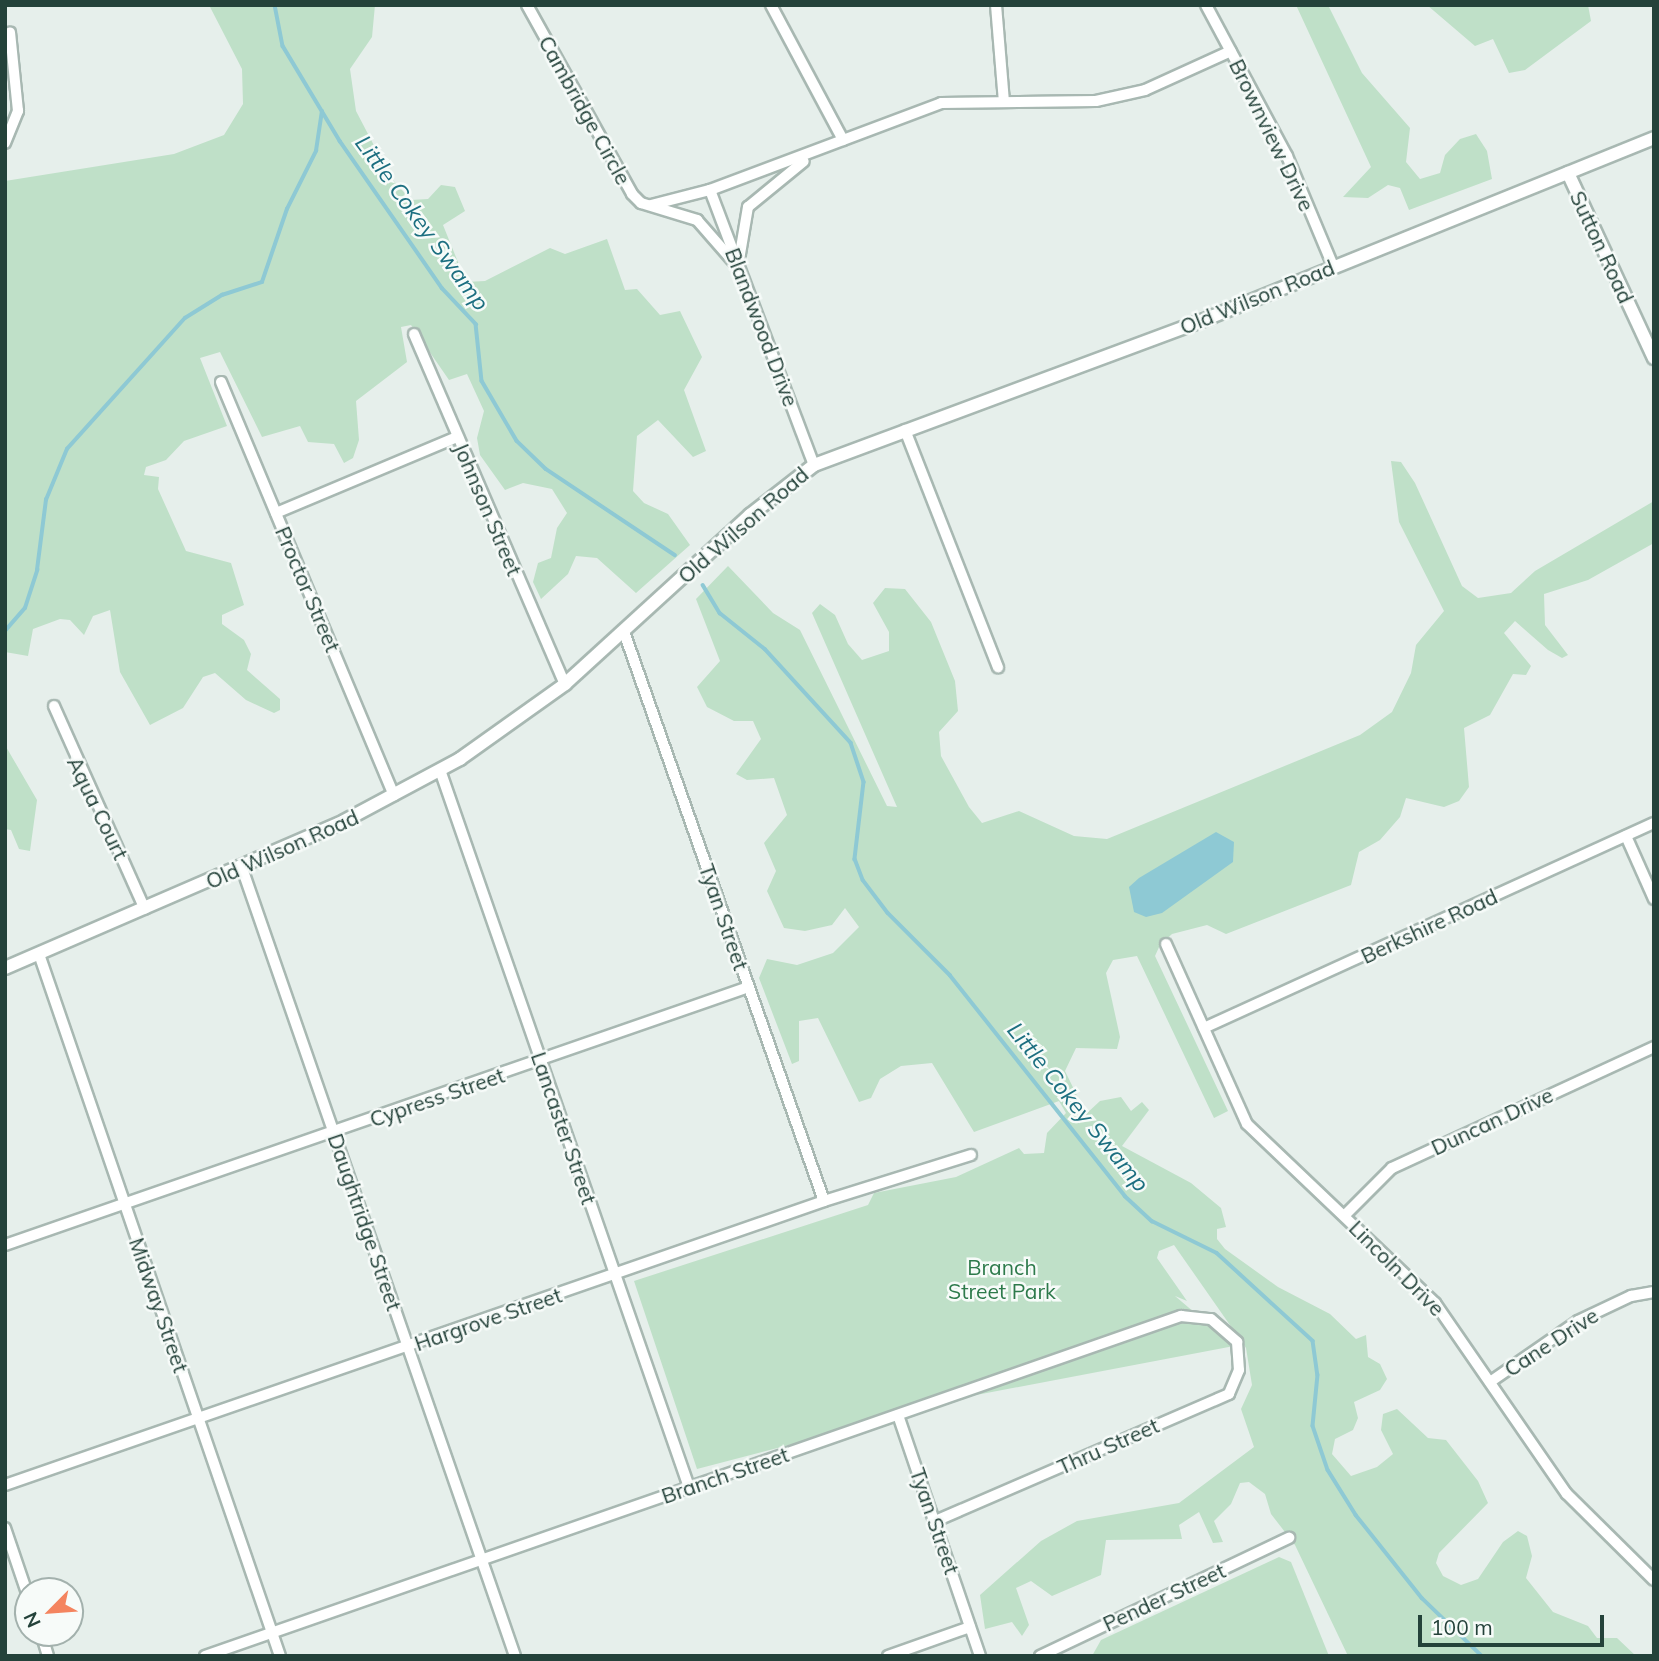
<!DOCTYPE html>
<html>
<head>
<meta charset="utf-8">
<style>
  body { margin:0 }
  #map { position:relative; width:1659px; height:1661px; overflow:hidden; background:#e6efeb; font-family:Mulish,sans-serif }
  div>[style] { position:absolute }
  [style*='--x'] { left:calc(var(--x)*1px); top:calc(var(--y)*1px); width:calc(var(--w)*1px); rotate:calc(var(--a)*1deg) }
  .green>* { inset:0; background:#bfe0c8 }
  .water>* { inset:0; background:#8ec9d4 }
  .stream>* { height:3.5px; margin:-1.75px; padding:0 1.75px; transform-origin:1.75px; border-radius:1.75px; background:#8ec9d4 }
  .roads { filter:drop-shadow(2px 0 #a8b8b2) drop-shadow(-2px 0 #a8b8b2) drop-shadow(0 2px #a8b8b2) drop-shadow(0 -2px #a8b8b2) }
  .minor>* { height:10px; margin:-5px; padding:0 5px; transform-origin:5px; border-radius:5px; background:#fff }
  .tertiary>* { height:12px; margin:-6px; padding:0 6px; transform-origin:6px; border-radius:6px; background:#fff }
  span { translate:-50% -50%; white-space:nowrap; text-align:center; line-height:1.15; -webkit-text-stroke:5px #f7fbf9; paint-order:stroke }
  .street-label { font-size:21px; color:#24423a }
  .park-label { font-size:21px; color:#2d7a4b }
  .water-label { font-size:23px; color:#1c6f80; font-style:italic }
  .frame { position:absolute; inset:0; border:7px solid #24423a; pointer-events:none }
  .north { position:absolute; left:14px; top:1577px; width:70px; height:70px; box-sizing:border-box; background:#f7fbf9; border:2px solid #a3b1ad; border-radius:50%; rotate:245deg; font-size:19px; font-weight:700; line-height:28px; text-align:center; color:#24423a }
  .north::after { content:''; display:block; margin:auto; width:24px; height:32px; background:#f4845f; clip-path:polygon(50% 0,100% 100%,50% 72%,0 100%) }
  .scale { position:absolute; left:1418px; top:1615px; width:186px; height:32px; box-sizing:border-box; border:4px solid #24423a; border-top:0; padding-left:9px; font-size:21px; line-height:24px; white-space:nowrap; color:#24423a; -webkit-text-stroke:5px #f7fbf9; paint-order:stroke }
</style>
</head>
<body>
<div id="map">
  <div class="green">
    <div style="clip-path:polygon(209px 5px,375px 5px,372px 37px,350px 69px,356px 111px,391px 178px,411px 200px,428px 199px,441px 185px,455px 187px,465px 211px,443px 225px,466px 282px,485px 281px,550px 248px,565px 254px,607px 239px,625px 290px,637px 289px,660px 315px,680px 311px,702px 357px,684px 390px,706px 451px,693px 457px,658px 420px,637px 436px,633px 491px,644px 503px,668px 514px,690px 545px,636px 593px,597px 558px,576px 556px,568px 574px,541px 599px,533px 582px,538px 563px,551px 558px,557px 528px,567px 513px,552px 489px,523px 483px,505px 490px,480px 455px,477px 438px,484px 411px,467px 374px,449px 380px,411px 325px,401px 327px,407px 362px,356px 401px,359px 440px,353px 458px,344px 463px,334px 444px,308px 442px,300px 426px,262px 437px,220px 352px,200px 358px,227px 426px,184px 441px,166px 460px,146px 467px,144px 475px,159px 477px,158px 489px,186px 551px,231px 563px,244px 605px,222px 615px,222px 624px,244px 640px,251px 654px,247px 670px,280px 699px,280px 710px,274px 713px,246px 700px,215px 673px,203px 677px,183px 708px,150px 725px,120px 672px,110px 610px,93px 616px,84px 635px,70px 620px,60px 619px,33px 629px,28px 656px,5px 652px,5px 181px,174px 154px,224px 135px,243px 104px,242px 69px)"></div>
    <div style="clip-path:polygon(1296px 5px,1328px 5px,1362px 73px,1410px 128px,1406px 162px,1420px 179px,1440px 173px,1445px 155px,1460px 139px,1476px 134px,1487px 151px,1492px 179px,1409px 210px,1400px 188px,1388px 185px,1368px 198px,1343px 197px,1371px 167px)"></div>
    <div style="clip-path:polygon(1427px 5px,1588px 5px,1591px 21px,1525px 70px,1509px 73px,1493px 39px,1475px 46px)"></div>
    <div style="clip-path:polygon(1391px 461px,1401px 462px,1415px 483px,1462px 586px,1478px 598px,1511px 593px,1535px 571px,1654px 501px,1654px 543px,1588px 580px,1544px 594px,1545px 625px,1568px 655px,1562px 658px,1548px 650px,1515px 621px,1504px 633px,1531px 666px,1526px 675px,1513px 674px,1490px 715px,1464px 728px,1469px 787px,1459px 801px,1444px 807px,1406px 798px,1400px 817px,1380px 840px,1359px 852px,1351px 885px,1226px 934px,1207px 925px,1172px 934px,1160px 945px,1155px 956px,1228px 1111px,1214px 1118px,1137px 956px,1113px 960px,1106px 973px,1120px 1037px,1117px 1049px,1076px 1048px,1065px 1071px,1086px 1114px,1100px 1101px,1121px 1097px,1131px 1111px,1142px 1102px,1149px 1110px,1122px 1146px,1191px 1183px,1221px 1208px,1226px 1227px,1217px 1229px,1217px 1239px,1225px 1249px,1278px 1287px,1330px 1314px,1356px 1339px,1366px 1335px,1368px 1357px,1380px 1364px,1387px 1379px,1380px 1390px,1354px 1402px,1358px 1418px,1353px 1430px,1335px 1439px,1332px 1454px,1351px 1476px,1377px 1467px,1393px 1454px,1381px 1430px,1383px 1414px,1397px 1409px,1428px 1438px,1446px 1440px,1478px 1481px,1488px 1503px,1439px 1553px,1436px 1563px,1443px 1576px,1461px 1585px,1478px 1579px,1503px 1542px,1518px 1531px,1527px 1536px,1532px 1556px,1526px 1578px,1553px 1612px,1588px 1626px,1597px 1638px,1617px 1638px,1636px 1656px,1348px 1656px,1295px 1545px,1271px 1514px,1265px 1494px,1249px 1482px,1240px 1483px,1231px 1504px,1214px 1521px,1223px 1542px,1213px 1543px,1199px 1512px,1179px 1525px,1182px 1539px,1106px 1540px,1101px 1575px,1052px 1596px,1031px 1581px,1016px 1588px,1029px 1625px,1022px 1636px,1012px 1622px,985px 1629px,980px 1595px,1041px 1541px,1077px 1521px,1179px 1503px,1254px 1447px,1241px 1409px,1252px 1385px,1246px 1348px,1174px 1245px,1159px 1251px,1157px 1258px,1187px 1301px,1175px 1296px,1234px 1346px,882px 1413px,843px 1431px,697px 1469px,634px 1281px,868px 1205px,874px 1193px,956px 1177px,1019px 1148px,1024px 1154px,1044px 1153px,1047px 1133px,1066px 1113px,1059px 1101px,974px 1132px,932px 1063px,901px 1066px,880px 1079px,871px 1098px,859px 1102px,818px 1018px,799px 1021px,799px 1061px,792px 1064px,759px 978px,767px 959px,797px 965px,833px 953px,859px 927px,845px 908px,832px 925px,805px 931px,784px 928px,767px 891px,776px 871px,764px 843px,787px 815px,774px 778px,747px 780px,736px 774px,761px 739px,753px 721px,734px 721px,707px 707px,697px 687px,720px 661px,696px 599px,728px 566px,773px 613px,800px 630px,887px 806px,897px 807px,812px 613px,820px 604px,835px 615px,848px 644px,862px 660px,889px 651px,889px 632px,873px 603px,885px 588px,905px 589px,931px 622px,955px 681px,958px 711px,939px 732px,941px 756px,969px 807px,982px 823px,1019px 811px,1074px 836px,1107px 839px,1360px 735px,1392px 712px,1411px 673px,1416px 645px,1444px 611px,1399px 522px)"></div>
    <div style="clip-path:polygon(5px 745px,37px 800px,30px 851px,19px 849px,11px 830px,5px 829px)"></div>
    <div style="clip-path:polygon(1279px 1557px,1291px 1562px,1329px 1656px,1092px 1656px,1101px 1640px)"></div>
  </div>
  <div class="water">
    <div style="clip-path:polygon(1216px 832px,1234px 842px,1233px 862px,1162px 913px,1146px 917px,1134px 912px,1129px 887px,1139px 878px)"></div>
  </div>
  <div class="stream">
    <div style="--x:275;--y:5;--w:42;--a:79"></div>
    <div style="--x:283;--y:46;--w:111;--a:59"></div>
    <div style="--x:340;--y:141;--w:179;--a:55.2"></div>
    <div style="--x:442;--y:288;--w:50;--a:46.6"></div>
    <div style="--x:476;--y:324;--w:57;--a:84"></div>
    <div style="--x:482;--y:381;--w:69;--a:59.7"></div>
    <div style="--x:517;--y:441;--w:40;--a:44"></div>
    <div style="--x:546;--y:469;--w:155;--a:33.7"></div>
    <div style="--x:703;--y:585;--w:33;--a:59"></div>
    <div style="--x:720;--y:613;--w:58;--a:38.7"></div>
    <div style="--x:765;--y:649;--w:127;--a:47.5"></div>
    <div style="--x:851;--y:743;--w:41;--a:71.6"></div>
    <div style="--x:864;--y:782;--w:78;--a:96.7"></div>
    <div style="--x:855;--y:859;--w:22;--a:69"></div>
    <div style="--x:863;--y:880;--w:41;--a:52.9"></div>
    <div style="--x:888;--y:913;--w:88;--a:45"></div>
    <div style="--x:950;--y:975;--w:282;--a:51.6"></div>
    <div style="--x:1125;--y:1196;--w:37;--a:43"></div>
    <div style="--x:1152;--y:1221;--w:72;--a:26.2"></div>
    <div style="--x:1217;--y:1253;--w:130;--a:42.5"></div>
    <div style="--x:1313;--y:1341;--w:34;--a:82"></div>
    <div style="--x:1318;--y:1375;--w:51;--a:95.6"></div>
    <div style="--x:1313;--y:1426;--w:46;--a:71.2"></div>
    <div style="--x:1328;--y:1470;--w:53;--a:58.1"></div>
    <div style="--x:1356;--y:1515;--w:106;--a:51.5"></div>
    <div style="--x:1422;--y:1598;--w:83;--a:44"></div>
    <div style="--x:5;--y:631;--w:30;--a:-49"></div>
    <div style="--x:25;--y:608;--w:40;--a:-72"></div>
    <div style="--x:37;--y:570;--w:71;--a:-82.7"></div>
    <div style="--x:46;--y:500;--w:55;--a:-67.6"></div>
    <div style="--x:67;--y:449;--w:176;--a:-48"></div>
    <div style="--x:185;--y:318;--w:44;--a:-31.9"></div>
    <div style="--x:222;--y:295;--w:42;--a:-18"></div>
    <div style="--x:262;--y:282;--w:77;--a:-71.1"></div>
    <div style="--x:287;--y:209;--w:65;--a:-63.4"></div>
    <div style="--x:316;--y:151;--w:40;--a:-81.5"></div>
  </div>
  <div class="roads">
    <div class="minor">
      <div style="--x:527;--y:5;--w:216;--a:60.9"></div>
      <div style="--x:632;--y:194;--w:13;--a:45"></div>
      <div style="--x:641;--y:203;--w:59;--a:16.9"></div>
      <div style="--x:697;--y:220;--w:64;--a:48.8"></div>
      <div style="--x:771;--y:5;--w:153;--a:61.9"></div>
      <div style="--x:996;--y:5;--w:97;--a:85.3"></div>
      <div style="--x:1206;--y:5;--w:171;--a:61.8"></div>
      <div style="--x:1287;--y:156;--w:119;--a:67.3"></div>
      <div style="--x:5;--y:143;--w:35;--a:-68"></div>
      <div style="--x:18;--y:111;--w:79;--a:-95.8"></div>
      <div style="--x:710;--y:190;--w:294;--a:69.3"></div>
      <div style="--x:651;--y:205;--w:61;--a:-14.3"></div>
      <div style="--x:710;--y:190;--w:247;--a:-20.6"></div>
      <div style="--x:941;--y:103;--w:155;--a:-0.7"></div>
      <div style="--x:1096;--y:101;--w:50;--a:-12.7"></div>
      <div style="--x:1145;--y:90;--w:94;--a:-24.4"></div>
      <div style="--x:739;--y:260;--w:54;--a:-80.4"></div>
      <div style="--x:748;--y:207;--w:72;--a:-39.4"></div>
      <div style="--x:414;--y:334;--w:381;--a:66.7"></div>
      <div style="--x:221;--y:382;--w:448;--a:67.3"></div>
      <div style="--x:905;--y:430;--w:255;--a:68.6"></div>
      <div style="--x:276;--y:513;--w:196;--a:-22.8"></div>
      <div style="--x:624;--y:632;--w:603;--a:70.63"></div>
      <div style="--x:54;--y:706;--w:222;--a:65.9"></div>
      <div style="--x:440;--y:770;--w:759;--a:70.85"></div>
      <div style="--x:1626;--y:836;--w:69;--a:66"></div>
      <div style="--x:242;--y:868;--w:834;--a:70.89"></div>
      <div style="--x:1166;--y:944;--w:197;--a:65.8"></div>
      <div style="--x:1247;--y:1124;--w:260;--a:43.6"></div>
      <div style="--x:1435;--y:1303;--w:232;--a:55.4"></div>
      <div style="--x:1567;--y:1494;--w:122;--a:44.7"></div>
      <div style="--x:39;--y:954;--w:742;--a:71.05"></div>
      <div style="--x:1204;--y:1028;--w:494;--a:-24.5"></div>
      <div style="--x:1345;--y:1215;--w:66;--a:-45"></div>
      <div style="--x:1392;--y:1168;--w:289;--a:-24.8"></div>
      <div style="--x:5;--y:1245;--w:787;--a:-19.13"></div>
      <div style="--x:1490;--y:1382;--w:107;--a:-34.7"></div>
      <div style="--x:1578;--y:1321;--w:59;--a:-25.3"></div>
      <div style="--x:1631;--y:1296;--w:23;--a:-10"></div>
      <div style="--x:898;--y:1415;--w:255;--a:71.2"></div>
      <div style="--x:5;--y:1485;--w:867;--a:-19.12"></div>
      <div style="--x:824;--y:1201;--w:154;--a:-17.4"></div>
      <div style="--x:5;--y:1528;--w:72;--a:71.3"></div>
      <div style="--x:41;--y:1633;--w:24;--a:73"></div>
      <div style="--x:205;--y:1656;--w:1034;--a:-19.21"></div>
      <div style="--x:1181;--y:1316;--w:30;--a:6"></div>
      <div style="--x:1211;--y:1319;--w:35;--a:41"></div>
      <div style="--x:1237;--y:1342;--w:28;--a:86"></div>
      <div style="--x:1239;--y:1370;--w:26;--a:113"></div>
      <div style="--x:1229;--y:1394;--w:319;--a:156.6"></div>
      <div style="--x:888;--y:1656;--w:87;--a:-19.5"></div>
      <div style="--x:1040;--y:1656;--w:276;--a:-25.4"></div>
    </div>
    <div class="tertiary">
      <div style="--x:1568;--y:173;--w:204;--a:65.1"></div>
      <div style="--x:5;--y:968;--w:369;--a:-23.4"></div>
      <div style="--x:344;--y:821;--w:132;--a:-28.1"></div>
      <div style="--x:460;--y:759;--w:129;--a:-35.5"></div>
      <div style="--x:565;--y:684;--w:251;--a:-42.4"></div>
      <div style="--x:750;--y:515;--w:81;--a:-38"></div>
      <div style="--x:814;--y:465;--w:424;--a:-20.4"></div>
      <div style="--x:1211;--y:317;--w:478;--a:-22"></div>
    </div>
  </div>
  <div class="street-label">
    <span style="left:585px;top:110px;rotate:61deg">Cambridge Circle</span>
    <span style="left:1272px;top:135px;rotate:64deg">Brownview Drive</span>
    <span style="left:1602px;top:247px;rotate:65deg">Sutton Road</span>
    <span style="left:1257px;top:297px;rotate:-22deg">Old Wilson Road</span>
    <span style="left:762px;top:327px;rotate:69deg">Blandwood Drive</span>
    <span style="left:488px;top:509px;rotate:67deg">Johnson Street</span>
    <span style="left:743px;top:525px;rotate:-41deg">Old Wilson Road</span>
    <span style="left:308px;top:589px;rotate:67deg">Proctor Street</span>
    <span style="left:98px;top:808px;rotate:64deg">Aqua Court</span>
    <span style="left:282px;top:849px;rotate:-24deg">Old Wilson Road</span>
    <span style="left:724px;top:917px;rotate:71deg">Tyan Street</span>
    <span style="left:1429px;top:926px;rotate:-25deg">Berkshire Road</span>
    <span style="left:437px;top:1097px;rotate:-19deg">Cypress Street</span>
    <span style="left:1492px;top:1121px;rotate:-25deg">Duncan Drive</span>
    <span style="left:564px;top:1128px;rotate:71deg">Lancaster Street</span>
    <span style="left:365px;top:1222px;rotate:71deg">Daughtridge Street</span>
    <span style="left:1397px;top:1268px;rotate:45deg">Lincoln Drive</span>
    <span style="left:159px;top:1305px;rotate:71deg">Midway Street</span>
    <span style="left:488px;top:1319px;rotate:-19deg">Hargrove Street</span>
    <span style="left:1551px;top:1342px;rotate:-33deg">Cane Drive</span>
    <span style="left:1108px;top:1446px;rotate:-24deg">Thru Street</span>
    <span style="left:725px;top:1475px;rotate:-19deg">Branch Street</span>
    <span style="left:935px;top:1521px;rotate:71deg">Tyan Street</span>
    <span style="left:1164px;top:1597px;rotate:-25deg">Pender Street</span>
  </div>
  <div class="park-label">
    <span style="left:1002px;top:1279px">Branch<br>Street Park</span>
  </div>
  <div class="water-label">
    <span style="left:422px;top:223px;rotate:54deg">Little Cokey Swamp</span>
    <span style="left:1078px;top:1107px;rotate:51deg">Little Cokey Swamp</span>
  </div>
  <div class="frame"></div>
  <div class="north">N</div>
  <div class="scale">100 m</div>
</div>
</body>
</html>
